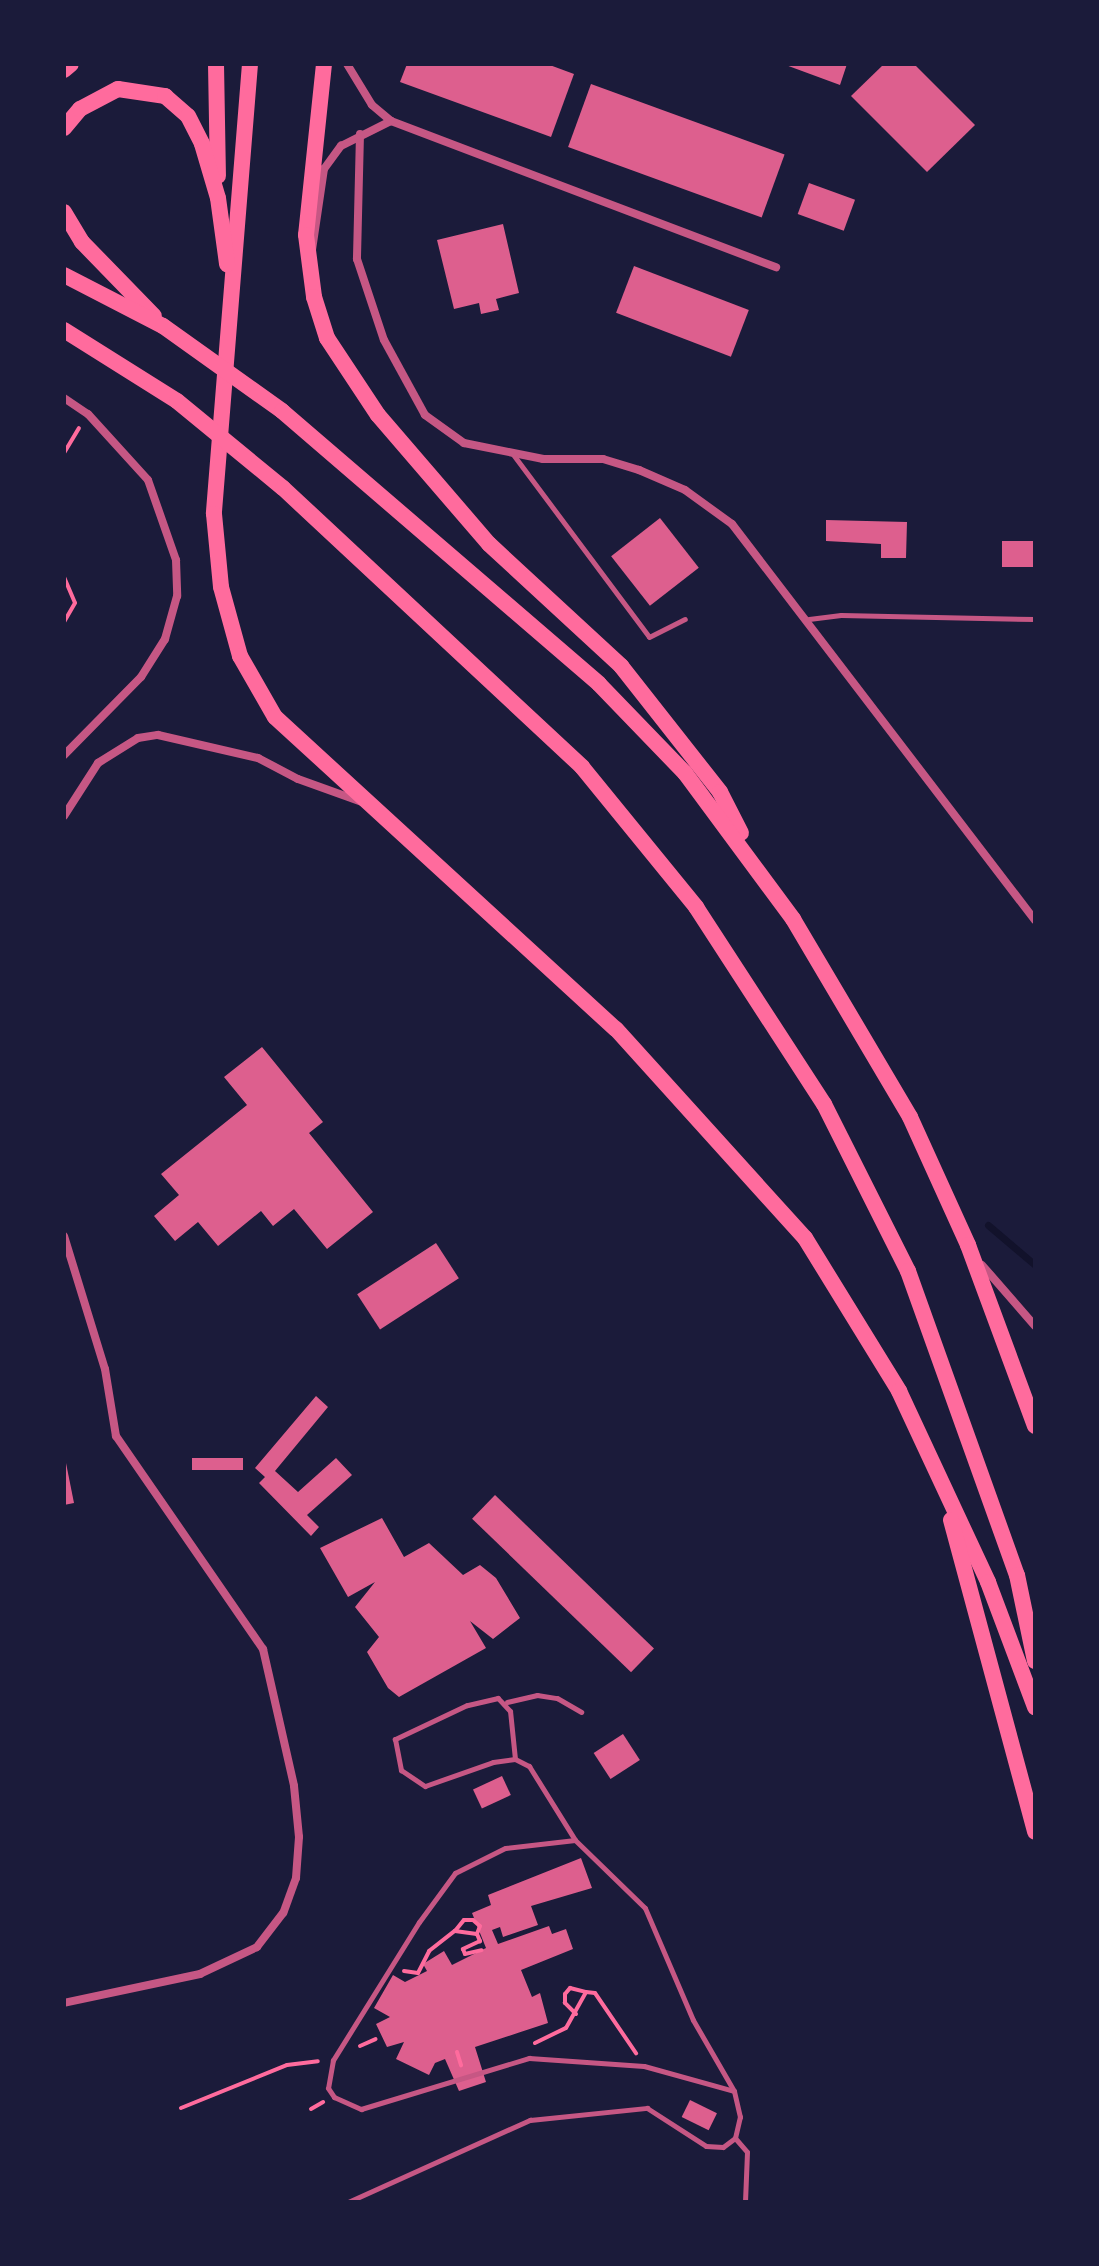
<!DOCTYPE html>
<html>
<head>
<meta charset="utf-8">
<style>
  body { margin:0 }
  #map { position:relative; width:1099px; height:2266px; overflow:hidden; background:#1b1b3a; font-family:Cabin,sans-serif }
  div>[style] { position:absolute }
  [style*='--x'] { left:calc(var(--x)*1px); top:calc(var(--y)*1px); width:calc(var(--w)*1px); rotate:calc(var(--a)*1deg) }
  .stream>* { height:7px; margin:-3.5px; padding:0 3.5px; transform-origin:3.5px; border-radius:3.5px; background:#12122b }
  .building>* { inset:0; background:#dd5f8e; transform-origin:0 0 }
  .path>* { height:4px; margin:-2px; padding:0 2px; transform-origin:2px; border-radius:2px; background:#ff6b9d }
  .service>* { height:5px; margin:-2.5px; padding:0 2.5px; transform-origin:2.5px; border-radius:2.5px; background:#c65784 }
  .minor>* { height:8px; margin:-4px; padding:0 4px; transform-origin:4px; border-radius:4px; background:#c65784 }
  .primary>* { height:16px; margin:-8px; padding:0 8px; transform-origin:8px; border-radius:8px; background:#ff6b9d }
  span { translate:-50% -50%; white-space:nowrap; text-align:center; line-height:1.15; -webkit-text-stroke:6px #1b1b3a; paint-order:stroke }
  .frame { position:absolute; inset:0; border:66px solid #1b1b3a; pointer-events:none }
</style>
</head>
<body>
<div id="map">
  <div class="stream">
    <div style="--x:988;--y:1225;--w:62;--a:40.4"></div>
  </div>
  <div class="building">
    <div style="clip-path:polygon(407px 64px,547px 64px,574px 74px,551px 137px,400px 82px)"></div>
    <div style="clip-path:polygon(783px 64px,847px 64px,840px 85px)"></div>
    <div style="clip-path:polygon(884px 64px,914px 64px,975px 125px,927px 172px,851px 96px)"></div>
    <div style="left:591px;top:84px;width:206px;height:67px;rotate:20deg"></div>
    <div style="left:809px;top:183px;width:49px;height:33px;rotate:20deg"></div>
    <div style="clip-path:polygon(503px 224px,519px 293px,496px 299px,499px 310px,481px 314px,479px 303px,454px 309px,437px 240px)"></div>
    <div style="left:634px;top:266px;width:123px;height:50px;rotate:21deg"></div>
    <div style="left:660px;top:518px;width:63px;height:62px;rotate:52deg"></div>
    <div style="clip-path:polygon(826px 520px,907px 522px,906px 558px,881px 558px,881px 544px,826px 541px)"></div>
    <div style="left:1035px;top:541px;width:26px;height:33px;rotate:90deg"></div>
    <div style="clip-path:polygon(262px 1047px,323px 1122px,309px 1133px,373px 1212px,327px 1249px,294px 1209px,273px 1226px,261px 1211px,218px 1246px,198px 1222px,175px 1241px,154px 1216px,179px 1195px,161px 1174px,247px 1105px,224px 1077px)"></div>
    <div style="left:436px;top:1243px;width:42px;height:94px;rotate:57deg"></div>
    <div style="clip-path:polygon(316px 1396px,328px 1407px,275px 1471px,298px 1492px,336px 1458px,352px 1475px,307px 1515px,319px 1527px,311px 1536px,259px 1483px,265px 1477px,255px 1468px)"></div>
    <div style="clip-path:polygon(64px 1453px,74px 1503px,64px 1505px)"></div>
    <div style="left:192px;top:1458px;width:51px;height:12px"></div>
    <div style="left:495px;top:1495px;width:221px;height:33px;rotate:44deg"></div>
    <div style="clip-path:polygon(382px 1518px,404px 1557px,429px 1543px,463px 1575px,480px 1565px,496px 1578px,520px 1618px,493px 1639px,470px 1621px,486px 1648px,399px 1697px,388px 1688px,367px 1652px,379px 1637px,355px 1607px,375px 1582px,348px 1597px,320px 1548px)"></div>
    <div style="left:623px;top:1734px;width:31px;height:35px;rotate:57deg"></div>
    <div style="left:502px;top:1776px;width:21px;height:32px;rotate:65deg"></div>
    <div style="clip-path:polygon(581px 1858px,592px 1888px,531px 1906px,538px 1925px,503px 1937px,500px 1927px,492px 1930px,498px 1944px,549px 1926px,552px 1934px,566px 1929px,573px 1949px,521px 1970px,532px 1997px,540px 1993px,548px 2023px,475px 2047px,486px 2082px,459px 2091px,445px 2059px,435px 2063px,429px 2075px,396px 2059px,404px 2042px,387px 2047px,376px 2024px,390px 2017px,374px 2008px,393px 1975px,405px 1982px,427px 1971px,423px 1964px,444px 1951px,452px 1965px,486px 1948px,472px 1913px,491px 1905px,488px 1895px)"></div>
    <div style="left:690px;top:2100px;width:30px;height:19px;rotate:26deg"></div>
  </div>
  <div class="path">
    <div style="--x:64;--y:453;--w:29;--a:-59"></div>
    <div style="--x:64;--y:577;--w:28;--a:67"></div>
    <div style="--x:75;--y:603;--w:22;--a:120"></div>
    <div style="--x:455;--y:1931;--w:14;--a:-51"></div>
    <div style="--x:464;--y:1920;--w:9;--a:0"></div>
    <div style="--x:473;--y:1920;--w:9;--a:41"></div>
    <div style="--x:480;--y:1926;--w:9;--a:111"></div>
    <div style="--x:404;--y:1971;--w:14;--a:8"></div>
    <div style="--x:418;--y:1973;--w:25;--a:-63"></div>
    <div style="--x:429;--y:1951;--w:33;--a:-38"></div>
    <div style="--x:455;--y:1931;--w:22;--a:8"></div>
    <div style="--x:477;--y:1934;--w:8;--a:67"></div>
    <div style="--x:480;--y:1941;--w:19;--a:155"></div>
    <div style="--x:463;--y:1949;--w:5;--a:68"></div>
    <div style="--x:465;--y:1954;--w:17;--a:-13"></div>
    <div style="--x:576;--y:2014;--w:16;--a:-135"></div>
    <div style="--x:565;--y:2003;--w:9;--a:-90"></div>
    <div style="--x:565;--y:1994;--w:8;--a:-50"></div>
    <div style="--x:570;--y:1988;--w:16;--a:14"></div>
    <div style="--x:535;--y:2043;--w:34;--a:-26"></div>
    <div style="--x:566;--y:2028;--w:41;--a:-60.9"></div>
    <div style="--x:586;--y:1992;--w:9;--a:6"></div>
    <div style="--x:595;--y:1993;--w:73;--a:55.7"></div>
    <div style="--x:360;--y:2046;--w:17;--a:-24"></div>
    <div style="--x:457;--y:2052;--w:14;--a:73"></div>
    <div style="--x:181;--y:2108;--w:114;--a:-22.1"></div>
    <div style="--x:287;--y:2065;--w:31;--a:-7"></div>
    <div style="--x:311;--y:2109;--w:14;--a:-30"></div>
  </div>
  <div class="service">
    <div style="--x:512;--y:453;--w:229;--a:53.3"></div>
    <div style="--x:649;--y:637;--w:40;--a:-26.6"></div>
    <div style="--x:809;--y:619;--w:32;--a:-7"></div>
    <div style="--x:841;--y:615;--w:194;--a:1.2"></div>
    <div style="--x:507;--y:1702;--w:31;--a:-13"></div>
    <div style="--x:537;--y:1695;--w:20;--a:9"></div>
    <div style="--x:557;--y:1698;--w:28;--a:30"></div>
    <div style="--x:515;--y:1759;--w:48;--a:-95.9"></div>
    <div style="--x:510;--y:1711;--w:18;--a:-133"></div>
    <div style="--x:498;--y:1698;--w:32;--a:167"></div>
    <div style="--x:467;--y:1705;--w:80;--a:154.7"></div>
    <div style="--x:395;--y:1739;--w:32;--a:79"></div>
    <div style="--x:401;--y:1770;--w:29;--a:34"></div>
    <div style="--x:425;--y:1786;--w:72;--a:-19.4"></div>
    <div style="--x:493;--y:1762;--w:22;--a:-8"></div>
    <div style="--x:515;--y:1759;--w:16;--a:27"></div>
    <div style="--x:529;--y:1766;--w:87;--a:58.1"></div>
    <div style="--x:735;--y:2138;--w:18;--a:49"></div>
    <div style="--x:747;--y:2152;--w:50;--a:92.3"></div>
    <div style="--x:348;--y:2202;--w:200;--a:-24.3"></div>
    <div style="--x:530;--y:2120;--w:118;--a:-5.9"></div>
    <div style="--x:647;--y:2108;--w:70;--a:32.8"></div>
    <div style="--x:706;--y:2146;--w:17;--a:3"></div>
    <div style="--x:723;--y:2147;--w:15;--a:-37"></div>
    <div style="--x:735;--y:2138;--w:22;--a:-77"></div>
    <div style="--x:740;--y:2117;--w:27;--a:-103"></div>
    <div style="--x:734;--y:2091;--w:82;--a:-120"></div>
    <div style="--x:693;--y:2020;--w:122;--a:-113.2"></div>
    <div style="--x:645;--y:1908;--w:98;--a:-135.8"></div>
    <div style="--x:575;--y:1840;--w:70;--a:173.5"></div>
    <div style="--x:505;--y:1848;--w:56;--a:153.4"></div>
    <div style="--x:455;--y:1873;--w:61;--a:126.3"></div>
    <div style="--x:419;--y:1922;--w:163;--a:121.9"></div>
    <div style="--x:333;--y:2060;--w:28;--a:100"></div>
    <div style="--x:328;--y:2088;--w:11;--a:56"></div>
    <div style="--x:334;--y:2097;--w:30;--a:24"></div>
    <div style="--x:361;--y:2109;--w:176;--a:-16.9"></div>
    <div style="--x:529;--y:2058;--w:115;--a:4"></div>
    <div style="--x:644;--y:2066;--w:93;--a:15.5"></div>
  </div>
  <div class="minor">
    <div style="--x:347;--y:64;--w:48;--a:58.6"></div>
    <div style="--x:372;--y:105;--w:25;--a:40"></div>
    <div style="--x:391;--y:121;--w:412;--a:20.8"></div>
    <div style="--x:360;--y:134;--w:125;--a:91.4"></div>
    <div style="--x:357;--y:259;--w:85;--a:71.6"></div>
    <div style="--x:384;--y:340;--w:85;--a:61.3"></div>
    <div style="--x:425;--y:415;--w:48;--a:35.7"></div>
    <div style="--x:464;--y:443;--w:81;--a:11.4"></div>
    <div style="--x:543;--y:459;--w:60;--a:0"></div>
    <div style="--x:603;--y:459;--w:38;--a:17"></div>
    <div style="--x:639;--y:470;--w:50;--a:23.5"></div>
    <div style="--x:685;--y:490;--w:58;--a:35.9"></div>
    <div style="--x:732;--y:524;--w:499;--a:52.6"></div>
    <div style="--x:312;--y:250;--w:82;--a:-81.6"></div>
    <div style="--x:324;--y:169;--w:29;--a:-54"></div>
    <div style="--x:341;--y:146;--w:56;--a:-26.6"></div>
    <div style="--x:64;--y:398;--w:29;--a:34"></div>
    <div style="--x:88;--y:414;--w:89;--a:47.7"></div>
    <div style="--x:148;--y:480;--w:85;--a:70.7"></div>
    <div style="--x:176;--y:560;--w:36;--a:88"></div>
    <div style="--x:177;--y:596;--w:45;--a:105.6"></div>
    <div style="--x:165;--y:639;--w:45;--a:122.3"></div>
    <div style="--x:141;--y:677;--w:110;--a:134.6"></div>
    <div style="--x:64;--y:816;--w:63;--a:-57.3"></div>
    <div style="--x:98;--y:763;--w:47;--a:-32"></div>
    <div style="--x:138;--y:738;--w:20;--a:-9"></div>
    <div style="--x:158;--y:735;--w:103;--a:13"></div>
    <div style="--x:258;--y:758;--w:45;--a:27.7"></div>
    <div style="--x:298;--y:779;--w:68;--a:19.8"></div>
    <div style="--x:64;--y:1236;--w:139;--a:72.9"></div>
    <div style="--x:105;--y:1369;--w:68;--a:80.7"></div>
    <div style="--x:116;--y:1436;--w:259;--a:55.4"></div>
    <div style="--x:263;--y:1649;--w:140;--a:77.2"></div>
    <div style="--x:294;--y:1786;--w:51;--a:84.4"></div>
    <div style="--x:299;--y:1837;--w:41;--a:94.2"></div>
    <div style="--x:296;--y:1878;--w:37;--a:110"></div>
    <div style="--x:283;--y:1913;--w:43;--a:127.4"></div>
    <div style="--x:257;--y:1947;--w:63;--a:154.7"></div>
    <div style="--x:200;--y:1974;--w:139;--a:168"></div>
    <div style="--x:982;--y:1265;--w:81;--a:49"></div>
  </div>
  <div class="primary">
    <div style="--x:216;--y:64;--w:112;--a:89"></div>
    <div style="--x:250;--y:64;--w:451;--a:94.6"></div>
    <div style="--x:214;--y:514;--w:73;--a:84.5"></div>
    <div style="--x:221;--y:587;--w:72;--a:74.6"></div>
    <div style="--x:240;--y:656;--w:70;--a:60.2"></div>
    <div style="--x:275;--y:717;--w:462;--a:42.5"></div>
    <div style="--x:616;--y:1029;--w:282;--a:47.9"></div>
    <div style="--x:805;--y:1238;--w:180;--a:58.4"></div>
    <div style="--x:899;--y:1391;--w:211;--a:65"></div>
    <div style="--x:988;--y:1582;--w:134;--a:69.4"></div>
    <div style="--x:324;--y:64;--w:172;--a:96"></div>
    <div style="--x:306;--y:235;--w:63;--a:82.6"></div>
    <div style="--x:314;--y:297;--w:43;--a:72.4"></div>
    <div style="--x:327;--y:338;--w:92;--a:56.5"></div>
    <div style="--x:378;--y:415;--w:170;--a:49.3"></div>
    <div style="--x:489;--y:544;--w:180;--a:42.7"></div>
    <div style="--x:621;--y:666;--w:160;--a:51.8"></div>
    <div style="--x:720;--y:792;--w:46;--a:62.9"></div>
    <div style="--x:64;--y:70;--w:9;--a:-41"></div>
    <div style="--x:64;--y:128;--w:25;--a:-50"></div>
    <div style="--x:80;--y:109;--w:43;--a:-27.8"></div>
    <div style="--x:118;--y:89;--w:48;--a:8.5"></div>
    <div style="--x:165;--y:96;--w:30;--a:41"></div>
    <div style="--x:188;--y:116;--w:31;--a:63"></div>
    <div style="--x:202;--y:144;--w:56;--a:73.5"></div>
    <div style="--x:218;--y:198;--w:67;--a:82.2"></div>
    <div style="--x:64;--y:212;--w:35;--a:59"></div>
    <div style="--x:82;--y:242;--w:103;--a:45.8"></div>
    <div style="--x:64;--y:275;--w:111;--a:27.3"></div>
    <div style="--x:163;--y:326;--w:146;--a:35.5"></div>
    <div style="--x:282;--y:411;--w:418;--a:40.7"></div>
    <div style="--x:599;--y:684;--w:124;--a:46"></div>
    <div style="--x:685;--y:773;--w:182;--a:53.5"></div>
    <div style="--x:793;--y:919;--w:230;--a:59.4"></div>
    <div style="--x:910;--y:1117;--w:141;--a:65.6"></div>
    <div style="--x:968;--y:1245;--w:193;--a:69.7"></div>
    <div style="--x:64;--y:330;--w:133;--a:32.1"></div>
    <div style="--x:177;--y:401;--w:137;--a:39.4"></div>
    <div style="--x:283;--y:488;--w:409;--a:43"></div>
    <div style="--x:582;--y:767;--w:181;--a:50.8"></div>
    <div style="--x:696;--y:907;--w:235;--a:57"></div>
    <div style="--x:824;--y:1104;--w:187;--a:63.3"></div>
    <div style="--x:908;--y:1271;--w:323;--a:70.3"></div>
    <div style="--x:1017;--y:1575;--w:88;--a:78.2"></div>
    <div style="--x:951;--y:1520;--w:323;--a:74.9"></div>
  </div>
  <div class="frame"></div>
</div>
</body>
</html>
